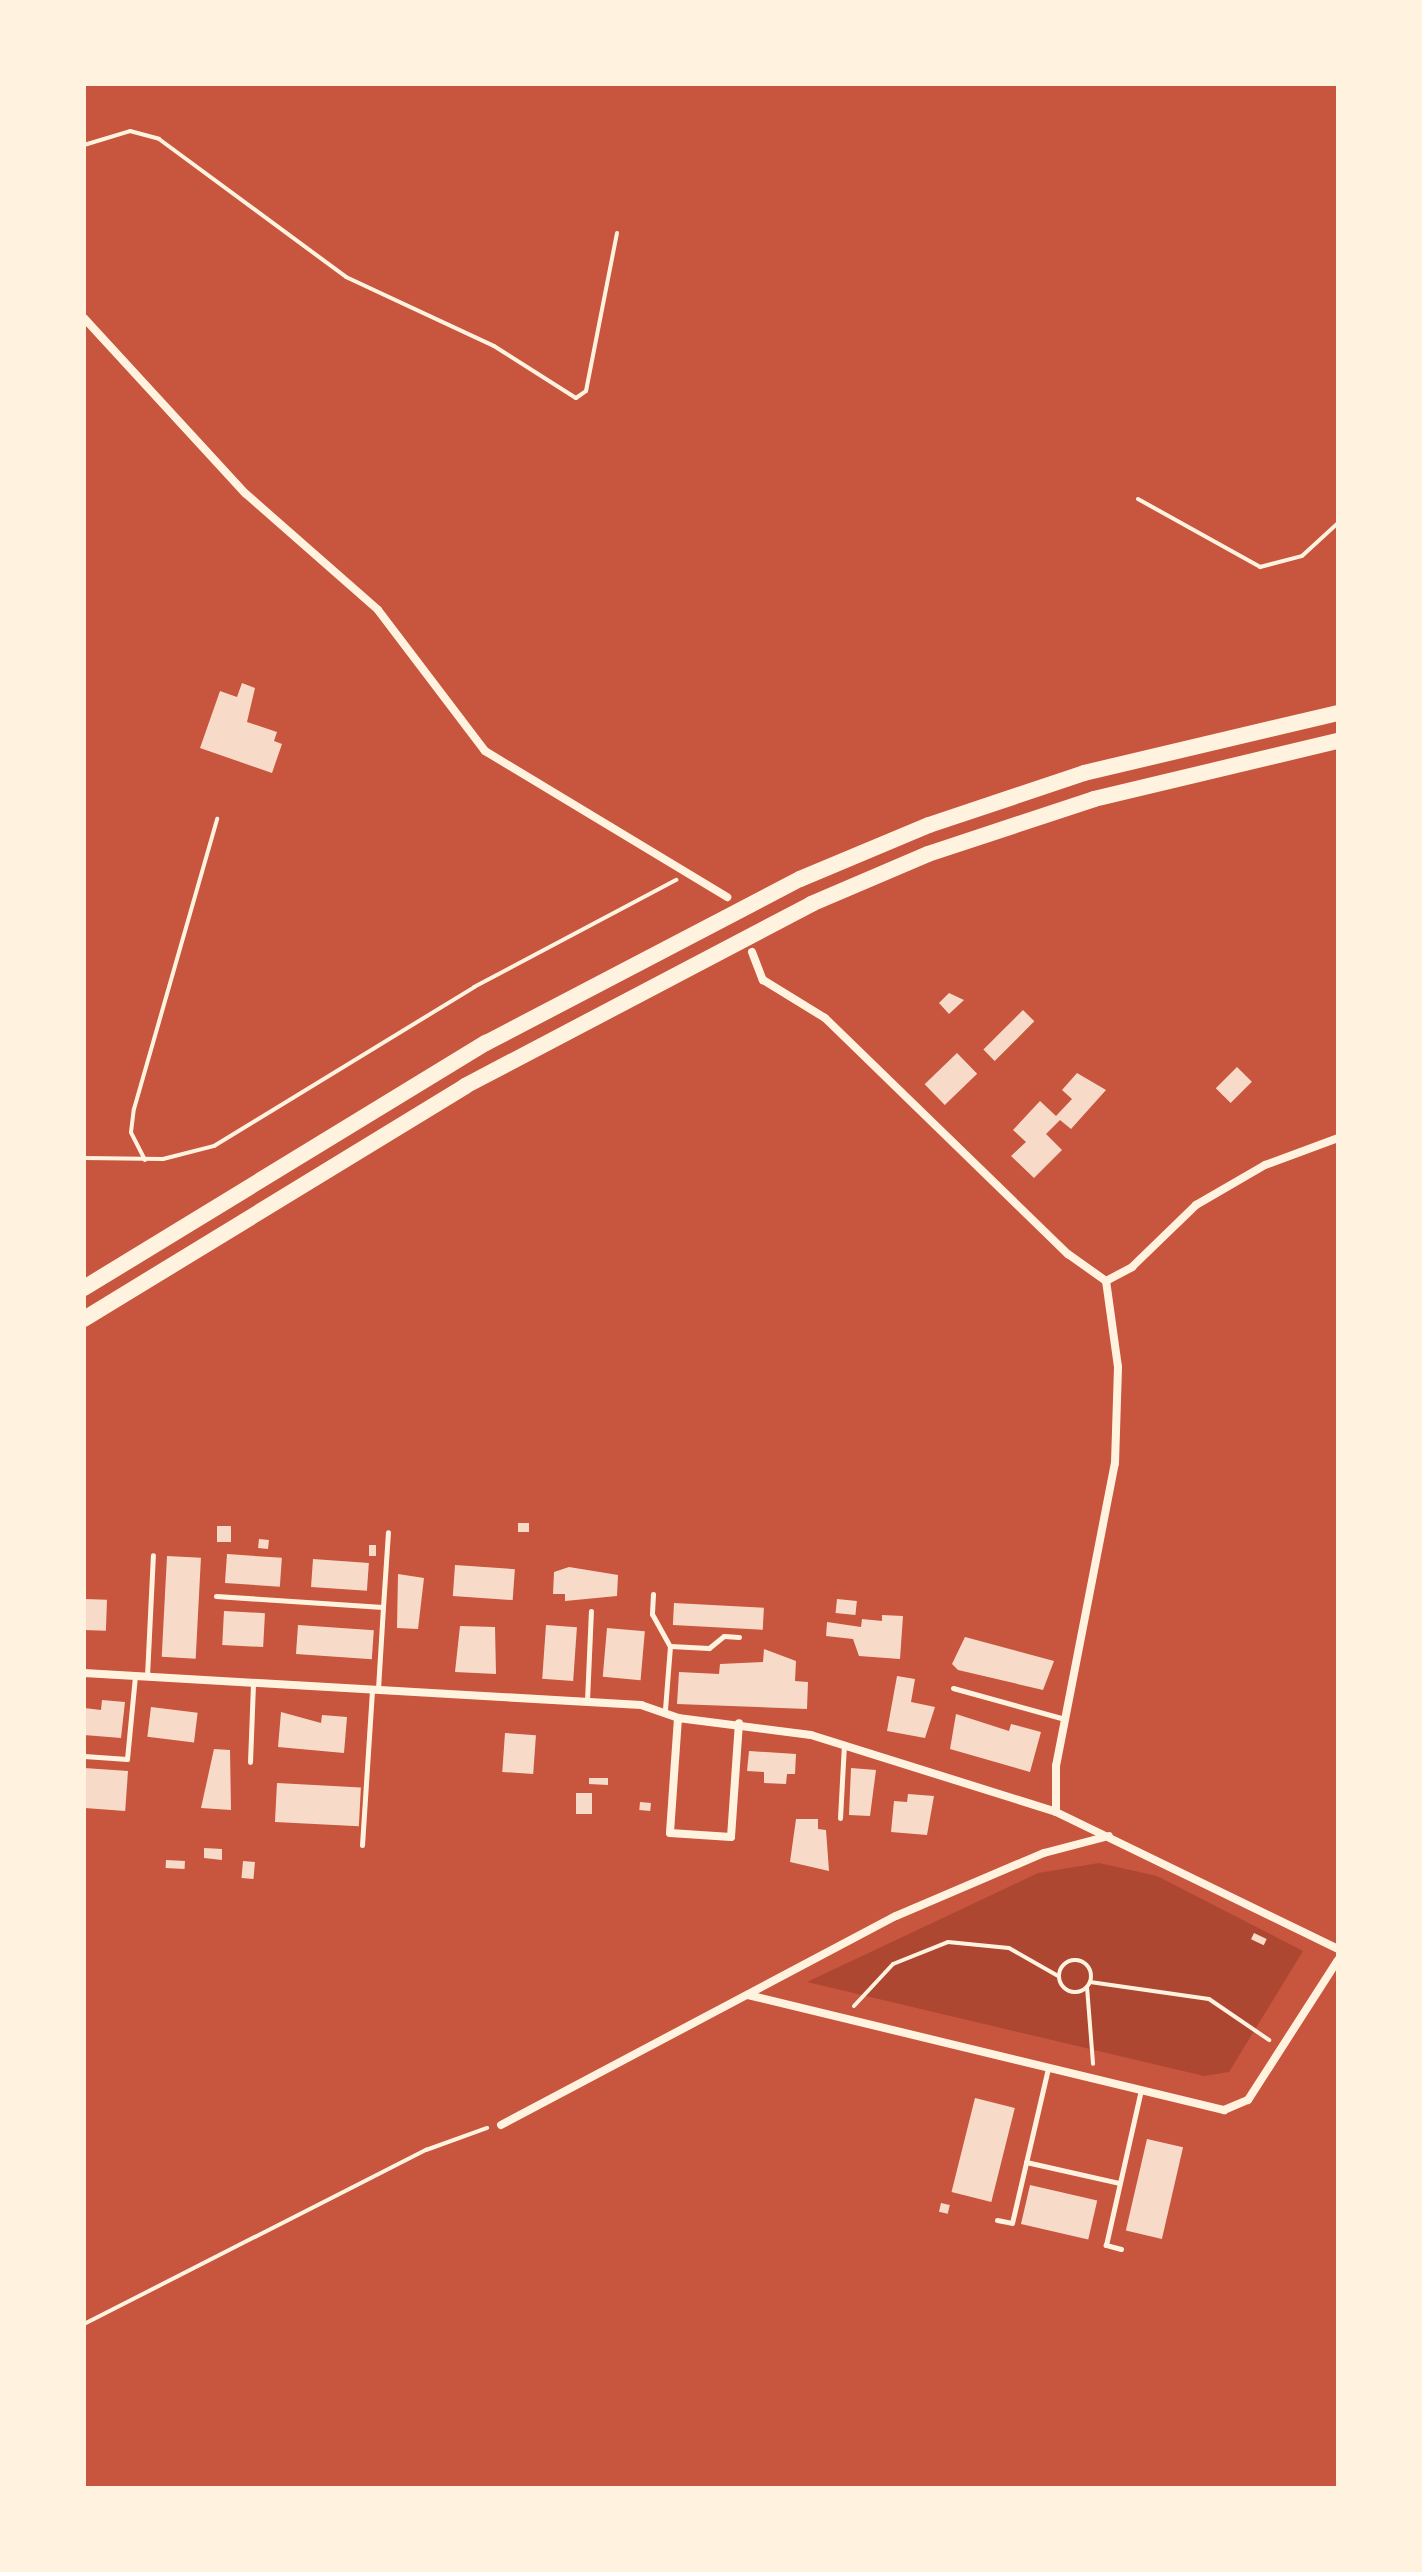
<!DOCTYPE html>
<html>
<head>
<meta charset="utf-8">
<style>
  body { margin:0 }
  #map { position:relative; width:1422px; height:2572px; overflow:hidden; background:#c8553d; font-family:"Alegreya Sans",sans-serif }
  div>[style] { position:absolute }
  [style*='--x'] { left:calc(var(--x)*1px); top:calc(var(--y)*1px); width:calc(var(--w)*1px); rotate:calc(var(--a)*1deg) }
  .green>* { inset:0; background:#ae4732 }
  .building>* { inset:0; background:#f7dbc8; transform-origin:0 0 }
  .path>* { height:4px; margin:-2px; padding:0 2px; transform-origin:2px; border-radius:2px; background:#fff3e0 }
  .path>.ring { margin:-2px; padding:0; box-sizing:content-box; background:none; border:4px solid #fff3e0; border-radius:50% }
  .service>* { height:5px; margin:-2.5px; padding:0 2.5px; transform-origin:2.5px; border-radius:2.5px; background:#fff3e0 }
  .minor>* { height:8px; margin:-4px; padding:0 4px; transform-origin:4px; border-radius:4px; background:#fff3e0 }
  .trunk>* { height:16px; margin:-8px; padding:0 8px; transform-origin:8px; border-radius:8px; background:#fff3e0 }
  span { translate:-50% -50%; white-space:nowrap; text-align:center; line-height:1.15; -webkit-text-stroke:7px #fff3e0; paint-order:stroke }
  .frame { position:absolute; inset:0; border:86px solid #fff3e0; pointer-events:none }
</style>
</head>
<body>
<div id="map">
  <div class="green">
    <div style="clip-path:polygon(1099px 1863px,1157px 1876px,1303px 1951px,1229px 2072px,1204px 2076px,807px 1982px,1038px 1873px)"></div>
  </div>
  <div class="building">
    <div style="clip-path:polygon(242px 683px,255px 688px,247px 722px,277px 732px,274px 741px,282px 744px,272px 773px,200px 748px,220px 691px,237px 697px)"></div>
    <div style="clip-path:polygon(949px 993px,964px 1000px,949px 1014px,939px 1003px)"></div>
    <div style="left:1023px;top:1010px;width:16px;height:56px;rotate:45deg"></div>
    <div style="left:957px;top:1053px;width:29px;height:45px;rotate:46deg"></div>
    <div style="left:1237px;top:1067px;width:21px;height:30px;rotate:45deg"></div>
    <div style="clip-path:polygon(1077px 1073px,1106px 1090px,1071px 1129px,1060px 1120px,1046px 1134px,1062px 1150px,1034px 1178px,1011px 1156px,1026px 1142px,1013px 1130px,1040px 1101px,1056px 1116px,1072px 1099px,1062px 1090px)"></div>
    <div style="left:518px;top:1523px;width:11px;height:9px"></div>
    <div style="left:217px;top:1526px;width:14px;height:16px"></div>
    <div style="left:259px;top:1539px;width:10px;height:9px;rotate:6deg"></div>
    <div style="left:369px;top:1545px;width:7px;height:11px"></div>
    <div style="left:227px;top:1554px;width:55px;height:29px;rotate:4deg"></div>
    <div style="left:167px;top:1556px;width:34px;height:101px;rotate:3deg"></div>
    <div style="left:313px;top:1559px;width:56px;height:28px;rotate:4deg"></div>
    <div style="left:455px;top:1565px;width:60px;height:31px;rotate:4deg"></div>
    <div style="clip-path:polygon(569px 1567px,618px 1575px,617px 1596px,565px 1601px,565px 1594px,553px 1594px,554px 1572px)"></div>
    <div style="clip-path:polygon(398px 1574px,424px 1578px,418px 1629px,397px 1628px)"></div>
    <div style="left:84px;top:1599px;width:23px;height:31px;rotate:2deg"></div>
    <div style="left:837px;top:1599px;width:20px;height:14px;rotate:6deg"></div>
    <div style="left:674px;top:1603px;width:90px;height:22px;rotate:3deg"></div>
    <div style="left:224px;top:1611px;width:41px;height:34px;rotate:3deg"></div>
    <div style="clip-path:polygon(882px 1615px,903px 1616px,900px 1659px,859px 1656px,853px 1639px,826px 1636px,827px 1622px,861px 1627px,862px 1619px,882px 1621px)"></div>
    <div style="left:298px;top:1625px;width:76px;height:29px;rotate:4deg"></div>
    <div style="left:546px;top:1625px;width:31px;height:54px;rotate:4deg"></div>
    <div style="clip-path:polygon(460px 1626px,495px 1627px,496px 1674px,455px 1672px)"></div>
    <div style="left:607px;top:1628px;width:38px;height:49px;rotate:5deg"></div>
    <div style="clip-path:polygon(965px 1637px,1054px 1661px,1043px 1690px,958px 1670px,952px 1664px)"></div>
    <div style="clip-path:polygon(764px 1649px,796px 1661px,795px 1681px,808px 1682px,807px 1709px,677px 1704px,679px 1672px,719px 1674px,720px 1664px,763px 1662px)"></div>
    <div style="clip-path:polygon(897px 1676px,915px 1679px,911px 1702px,935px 1707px,925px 1738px,887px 1731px)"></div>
    <div style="clip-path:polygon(102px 1700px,125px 1702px,121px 1738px,84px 1735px,84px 1708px,101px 1710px)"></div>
    <div style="left:151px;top:1707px;width:47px;height:30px;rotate:7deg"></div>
    <div style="clip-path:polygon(281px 1712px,321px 1723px,322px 1715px,347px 1717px,344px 1753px,278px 1747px)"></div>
    <div style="clip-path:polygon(956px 1714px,1009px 1731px,1011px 1724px,1041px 1732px,1030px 1772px,950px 1749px)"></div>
    <div style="left:505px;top:1733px;width:31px;height:39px;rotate:4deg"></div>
    <div style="clip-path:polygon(214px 1749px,230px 1750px,231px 1810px,201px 1808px)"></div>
    <div style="clip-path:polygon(749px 1751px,796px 1754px,795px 1774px,787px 1774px,786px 1784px,764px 1783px,764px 1772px,747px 1771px)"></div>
    <div style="clip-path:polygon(851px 1768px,876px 1770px,870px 1816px,849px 1815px)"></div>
    <div style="left:128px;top:1771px;width:40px;height:44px;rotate:94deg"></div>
    <div style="clip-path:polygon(589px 1778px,608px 1778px,608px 1785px,589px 1784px)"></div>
    <div style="left:277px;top:1783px;width:84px;height:39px;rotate:3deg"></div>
    <div style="left:576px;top:1793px;width:16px;height:21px"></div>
    <div style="clip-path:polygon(908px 1794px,934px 1796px,927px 1835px,891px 1832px,894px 1801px,907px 1802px)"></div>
    <div style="left:640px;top:1802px;width:11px;height:8px;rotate:5deg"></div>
    <div style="clip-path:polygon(796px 1819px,818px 1819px,818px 1829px,826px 1830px,829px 1871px,790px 1862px)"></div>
    <div style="clip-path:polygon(204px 1848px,222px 1849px,222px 1860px,204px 1858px)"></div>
    <div style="left:166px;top:1860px;width:19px;height:8px;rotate:3deg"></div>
    <div style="left:243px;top:1861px;width:12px;height:17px;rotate:5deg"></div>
    <div style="left:1254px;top:1933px;width:14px;height:7px;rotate:25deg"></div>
    <div style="left:975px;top:2098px;width:41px;height:97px;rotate:14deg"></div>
    <div style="left:1147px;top:2139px;width:37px;height:94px;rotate:13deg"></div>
    <div style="left:1030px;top:2185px;width:69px;height:40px;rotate:13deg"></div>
    <div style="left:941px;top:2203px;width:9px;height:9px;rotate:13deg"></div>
  </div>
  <div class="path">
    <div style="--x:84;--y:145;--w:48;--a:-16.9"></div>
    <div style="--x:130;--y:131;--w:30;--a:15"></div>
    <div style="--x:159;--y:139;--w:232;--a:36.4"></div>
    <div style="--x:346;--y:277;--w:163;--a:25"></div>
    <div style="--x:494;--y:346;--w:97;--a:32.4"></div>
    <div style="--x:576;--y:398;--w:12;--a:-35"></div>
    <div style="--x:586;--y:391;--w:161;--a:-78.9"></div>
    <div style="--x:1138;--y:499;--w:140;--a:29.1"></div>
    <div style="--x:1260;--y:567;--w:43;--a:-14.7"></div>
    <div style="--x:1302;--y:556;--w:49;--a:-42.5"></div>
    <div style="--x:84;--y:1158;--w:79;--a:0.7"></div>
    <div style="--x:163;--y:1159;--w:53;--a:-14.3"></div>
    <div style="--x:214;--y:1146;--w:305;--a:-31.4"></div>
    <div style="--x:474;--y:987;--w:229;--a:-27.9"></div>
    <div style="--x:145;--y:1160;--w:31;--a:-117"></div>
    <div style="--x:131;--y:1132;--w:23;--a:-83"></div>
    <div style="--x:134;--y:1109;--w:302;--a:-74"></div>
    <div class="ring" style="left:1059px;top:1960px;width:28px;height:28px"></div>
    <div style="--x:1090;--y:1982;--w:120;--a:8.1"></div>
    <div style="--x:1209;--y:1999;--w:73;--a:34.3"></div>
    <div style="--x:1087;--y:1987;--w:77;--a:85.5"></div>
    <div style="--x:854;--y:2006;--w:57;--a:-47.1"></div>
    <div style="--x:893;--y:1964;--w:59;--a:-21.8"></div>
    <div style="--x:948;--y:1942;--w:61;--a:5.6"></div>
    <div style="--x:1009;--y:1948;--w:56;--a:29.7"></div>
    <div style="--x:84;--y:2324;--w:384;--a:-27"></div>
    <div style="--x:426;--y:2150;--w:65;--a:-19.8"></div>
  </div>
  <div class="service">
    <div style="--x:653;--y:1594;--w:20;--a:93"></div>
    <div style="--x:652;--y:1614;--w:37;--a:61"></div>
    <div style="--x:670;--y:1646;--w:63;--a:94.5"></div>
    <div style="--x:216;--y:1596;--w:167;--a:3.8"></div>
    <div style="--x:383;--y:1607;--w:82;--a:93.5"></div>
    <div style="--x:383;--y:1607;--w:75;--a:-86.2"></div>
    <div style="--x:670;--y:1646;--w:39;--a:3"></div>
    <div style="--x:709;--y:1648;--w:19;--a:-39"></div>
    <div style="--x:724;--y:1636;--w:15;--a:4"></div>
    <div style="--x:147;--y:1676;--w:121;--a:-87.2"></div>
    <div style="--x:953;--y:1688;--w:116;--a:15.5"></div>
    <div style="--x:587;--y:1701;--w:90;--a:-87.5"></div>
    <div style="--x:84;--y:1756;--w:43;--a:4"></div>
    <div style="--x:127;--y:1759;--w:83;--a:-84.5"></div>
    <div style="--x:250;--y:1762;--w:79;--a:-87.8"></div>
    <div style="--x:840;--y:1818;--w:74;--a:-86.9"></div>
    <div style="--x:362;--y:1845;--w:155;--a:-86.3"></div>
    <div style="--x:1026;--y:2162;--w:95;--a:12.7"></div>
    <div style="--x:997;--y:2220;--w:15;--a:11"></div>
    <div style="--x:1012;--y:2223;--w:159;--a:-76.9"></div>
    <div style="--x:1121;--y:2249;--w:16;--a:-165"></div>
    <div style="--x:1106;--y:2245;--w:159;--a:-77.3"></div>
  </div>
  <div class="minor">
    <div style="--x:84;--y:318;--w:238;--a:47.4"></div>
    <div style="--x:245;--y:493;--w:177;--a:41.3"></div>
    <div style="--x:378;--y:610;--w:177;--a:52.8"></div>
    <div style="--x:485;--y:751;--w:283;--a:31.1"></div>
    <div style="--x:752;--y:952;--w:30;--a:69"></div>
    <div style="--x:763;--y:980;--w:73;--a:31.5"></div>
    <div style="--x:825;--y:1018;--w:339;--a:44.2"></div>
    <div style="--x:1068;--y:1254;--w:47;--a:35.4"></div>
    <div style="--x:1106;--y:1281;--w:30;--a:-28"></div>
    <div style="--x:1132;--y:1267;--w:89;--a:-44.1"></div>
    <div style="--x:1196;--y:1205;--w:80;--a:-30.1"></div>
    <div style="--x:1265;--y:1165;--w:78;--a:-20.3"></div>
    <div style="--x:84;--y:1673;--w:558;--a:3.29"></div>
    <div style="--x:641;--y:1705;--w:39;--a:19"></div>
    <div style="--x:678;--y:1718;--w:134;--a:7.3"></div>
    <div style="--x:811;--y:1735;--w:257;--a:17.4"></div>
    <div style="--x:1056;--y:1812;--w:314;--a:25.9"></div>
    <div style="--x:678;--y:1718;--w:115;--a:94"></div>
    <div style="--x:670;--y:1833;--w:61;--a:3.8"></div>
    <div style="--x:731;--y:1837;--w:114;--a:-86"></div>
    <div style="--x:1056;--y:1812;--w:46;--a:-90"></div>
    <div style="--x:1056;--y:1766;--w:309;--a:-79"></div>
    <div style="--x:1115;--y:1463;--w:96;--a:-88.2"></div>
    <div style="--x:1118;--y:1367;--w:87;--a:-97.9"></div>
    <div style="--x:748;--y:1995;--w:490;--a:13.6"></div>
    <div style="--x:1224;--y:2110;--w:26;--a:-23"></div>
    <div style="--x:1248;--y:2100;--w:166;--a:-57.3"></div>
    <div style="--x:501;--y:2125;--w:447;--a:-27.9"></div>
    <div style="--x:896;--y:1916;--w:161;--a:-23.1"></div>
    <div style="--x:1044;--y:1853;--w:67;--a:-14.7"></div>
  </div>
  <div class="trunk">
    <div style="--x:84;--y:1288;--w:471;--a:-31.4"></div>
    <div style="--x:486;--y:1043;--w:354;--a:-27.6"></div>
    <div style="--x:800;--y:879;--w:140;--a:-22.7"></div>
    <div style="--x:929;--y:825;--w:163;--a:-18.5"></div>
    <div style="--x:1084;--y:773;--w:261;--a:-13.3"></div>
    <div style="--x:84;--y:1319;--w:447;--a:-31.4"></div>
    <div style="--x:465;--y:1086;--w:391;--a:-27.7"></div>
    <div style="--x:811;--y:904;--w:127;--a:-23.1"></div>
    <div style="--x:928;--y:854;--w:175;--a:-18.3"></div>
    <div style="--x:1094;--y:799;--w:251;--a:-13.4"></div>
  </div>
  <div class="frame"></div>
</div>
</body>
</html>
